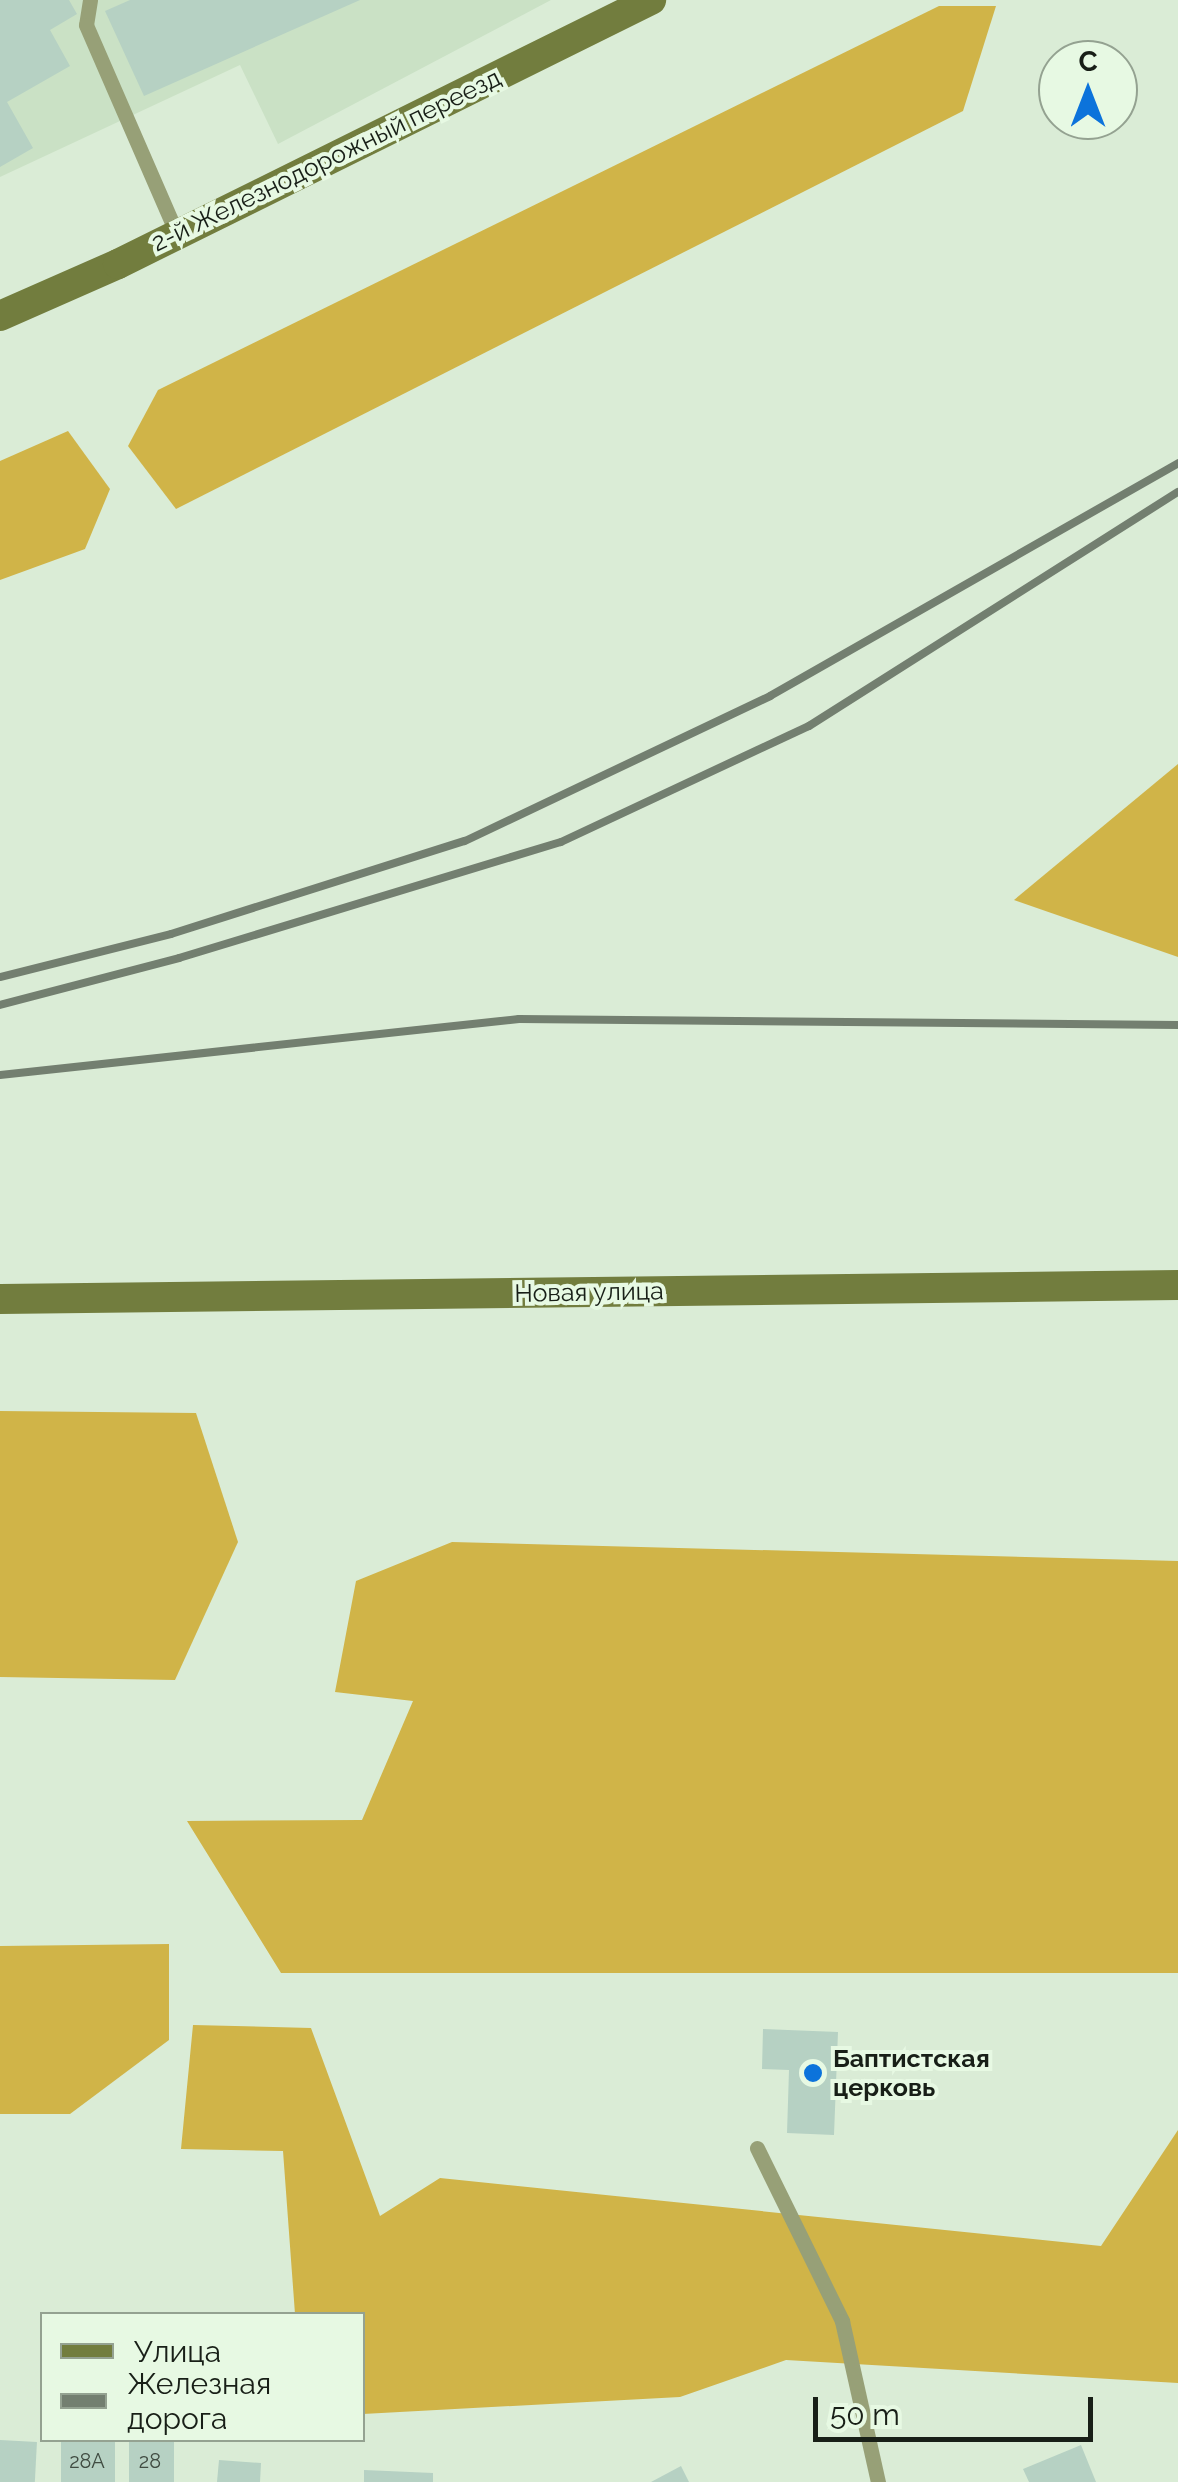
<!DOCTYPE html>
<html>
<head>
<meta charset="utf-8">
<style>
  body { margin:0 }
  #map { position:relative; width:1178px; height:2482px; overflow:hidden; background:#daecd6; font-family:Raleway,sans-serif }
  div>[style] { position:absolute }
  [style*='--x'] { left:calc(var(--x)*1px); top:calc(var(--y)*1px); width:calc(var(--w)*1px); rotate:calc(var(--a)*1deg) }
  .built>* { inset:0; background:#cae1c5 }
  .forest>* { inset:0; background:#d0b448 }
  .building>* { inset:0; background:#b6d1c3; transform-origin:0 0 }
  .lane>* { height:15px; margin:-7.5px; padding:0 7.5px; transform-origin:7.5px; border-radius:7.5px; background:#97a077 }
  .secondary>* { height:30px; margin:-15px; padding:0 15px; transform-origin:15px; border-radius:15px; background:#727d3e }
  .rail>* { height:8px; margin:-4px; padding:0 4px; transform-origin:4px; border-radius:4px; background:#737f70 }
  .dots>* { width:28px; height:28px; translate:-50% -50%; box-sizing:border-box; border:5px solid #e7f9e3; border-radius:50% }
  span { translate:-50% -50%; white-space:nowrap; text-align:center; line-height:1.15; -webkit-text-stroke:8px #e7f9e3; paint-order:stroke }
  .number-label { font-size:20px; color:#404c42 }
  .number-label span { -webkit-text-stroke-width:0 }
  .street-label { font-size:25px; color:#181f17 }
  .poi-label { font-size:25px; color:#181f17; font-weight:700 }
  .left { translate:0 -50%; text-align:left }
  .legend { position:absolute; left:40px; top:2312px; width:325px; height:130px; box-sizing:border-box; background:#e7f9e3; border:2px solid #94a291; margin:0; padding:12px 18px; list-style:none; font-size:30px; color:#181f17 }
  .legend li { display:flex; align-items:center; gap:20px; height:50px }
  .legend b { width:50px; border:2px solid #94a291 }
  .north { position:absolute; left:1038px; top:40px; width:100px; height:100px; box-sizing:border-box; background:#e7f9e3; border:2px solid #94a291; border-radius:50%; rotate:0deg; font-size:28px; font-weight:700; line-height:40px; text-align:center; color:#181f17 }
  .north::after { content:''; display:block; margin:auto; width:35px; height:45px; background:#0c73db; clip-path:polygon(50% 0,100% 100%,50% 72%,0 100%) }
  .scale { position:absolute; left:813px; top:2397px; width:280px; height:45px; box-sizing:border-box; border:5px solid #181f17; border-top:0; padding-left:12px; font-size:30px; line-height:35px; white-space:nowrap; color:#181f17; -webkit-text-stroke:8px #e7f9e3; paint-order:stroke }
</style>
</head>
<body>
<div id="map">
  <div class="built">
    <div style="clip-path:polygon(0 0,551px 0,278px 144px,240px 65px,0 177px)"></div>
  </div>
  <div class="forest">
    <div style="clip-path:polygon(939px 6px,996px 6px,963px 111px,176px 509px,128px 446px,158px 390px)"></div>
    <div style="clip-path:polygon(68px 431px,110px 489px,85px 549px,0 580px,0 461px)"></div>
    <div style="clip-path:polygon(1178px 764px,1178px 957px,1014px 900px)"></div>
    <div style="clip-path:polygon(0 1411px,196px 1413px,238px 1542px,175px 1680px,0 1677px)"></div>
    <div style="clip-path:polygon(452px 1542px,1178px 1561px,1178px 1973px,281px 1973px,187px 1821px,362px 1820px,413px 1701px,335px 1692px,356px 1581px)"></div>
    <div style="clip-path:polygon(169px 1944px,169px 2040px,70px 2114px,0 2114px,0 1946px)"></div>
    <div style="clip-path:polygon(193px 2025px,311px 2028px,380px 2216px,440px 2178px,1101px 2246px,1178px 2130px,1178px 2383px,786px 2360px,680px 2397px,363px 2414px,362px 2314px,295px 2314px,283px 2151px,181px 2149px)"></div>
  </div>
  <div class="building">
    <div style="clip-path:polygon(0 0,69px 0,77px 14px,50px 30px,70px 66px,7px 102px,33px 148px,0 167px)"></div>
    <div style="clip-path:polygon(130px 0,360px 0,144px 96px,105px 11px)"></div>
    <div style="clip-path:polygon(763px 2029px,838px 2032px,834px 2135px,787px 2133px,789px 2070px,762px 2069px)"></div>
    <div style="left:0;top:2440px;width:37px;height:42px;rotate:3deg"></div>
    <div style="left:61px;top:2440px;width:54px;height:42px"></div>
    <div style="left:129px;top:2440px;width:45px;height:42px"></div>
    <div style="clip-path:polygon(1081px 2445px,1096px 2482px,1029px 2482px,1023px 2469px)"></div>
    <div style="clip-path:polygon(219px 2460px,261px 2463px,260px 2482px,217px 2482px)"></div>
    <div style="clip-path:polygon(681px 2466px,689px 2482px,651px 2482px)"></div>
    <div style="clip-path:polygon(364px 2470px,433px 2473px,433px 2482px,364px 2482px)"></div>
  </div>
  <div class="lane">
    <div style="--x:90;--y:0;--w:25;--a:99"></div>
    <div style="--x:86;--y:25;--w:228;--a:66.5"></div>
    <div style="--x:757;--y:2148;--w:193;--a:63.8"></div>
    <div style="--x:842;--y:2321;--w:165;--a:77.4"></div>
  </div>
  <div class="secondary">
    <div style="--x:0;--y:316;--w:129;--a:-23.8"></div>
    <div style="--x:118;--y:264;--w:595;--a:-26.35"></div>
    <div style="--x:0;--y:1299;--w:1178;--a:-0.68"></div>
  </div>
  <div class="rail">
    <div style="--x:0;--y:977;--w:176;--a:-14.1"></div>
    <div style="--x:171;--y:934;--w:308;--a:-17.6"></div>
    <div style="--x:465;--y:841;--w:338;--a:-25.4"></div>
    <div style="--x:770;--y:696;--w:470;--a:-29.7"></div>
    <div style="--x:0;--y:1005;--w:185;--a:-14.7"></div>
    <div style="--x:179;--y:958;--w:399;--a:-16.9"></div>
    <div style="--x:561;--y:842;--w:274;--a:-25.1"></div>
    <div style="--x:809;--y:726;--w:437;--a:-32.4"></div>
    <div style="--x:0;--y:1075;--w:522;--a:-6.16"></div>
    <div style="--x:519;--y:1019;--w:659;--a:0.52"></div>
  </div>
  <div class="dots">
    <div style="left:813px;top:2073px;background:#0c73db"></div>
  </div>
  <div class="number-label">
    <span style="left:87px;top:2461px">28А</span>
    <span style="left:150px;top:2461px">28</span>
  </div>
  <div class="street-label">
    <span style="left:326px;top:160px;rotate:-26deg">2-й Железнодорожный переезд</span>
    <span style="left:589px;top:1292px;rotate:-1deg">Новая улица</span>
  </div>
  <div class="poi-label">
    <span class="left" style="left:833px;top:2073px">Баптистская<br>церковь</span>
  </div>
  <ul class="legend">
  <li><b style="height:12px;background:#727d3e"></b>Улица</li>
  <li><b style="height:12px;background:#737f70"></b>Железная дорога</li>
  </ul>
  <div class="north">С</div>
  <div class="scale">50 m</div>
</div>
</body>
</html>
